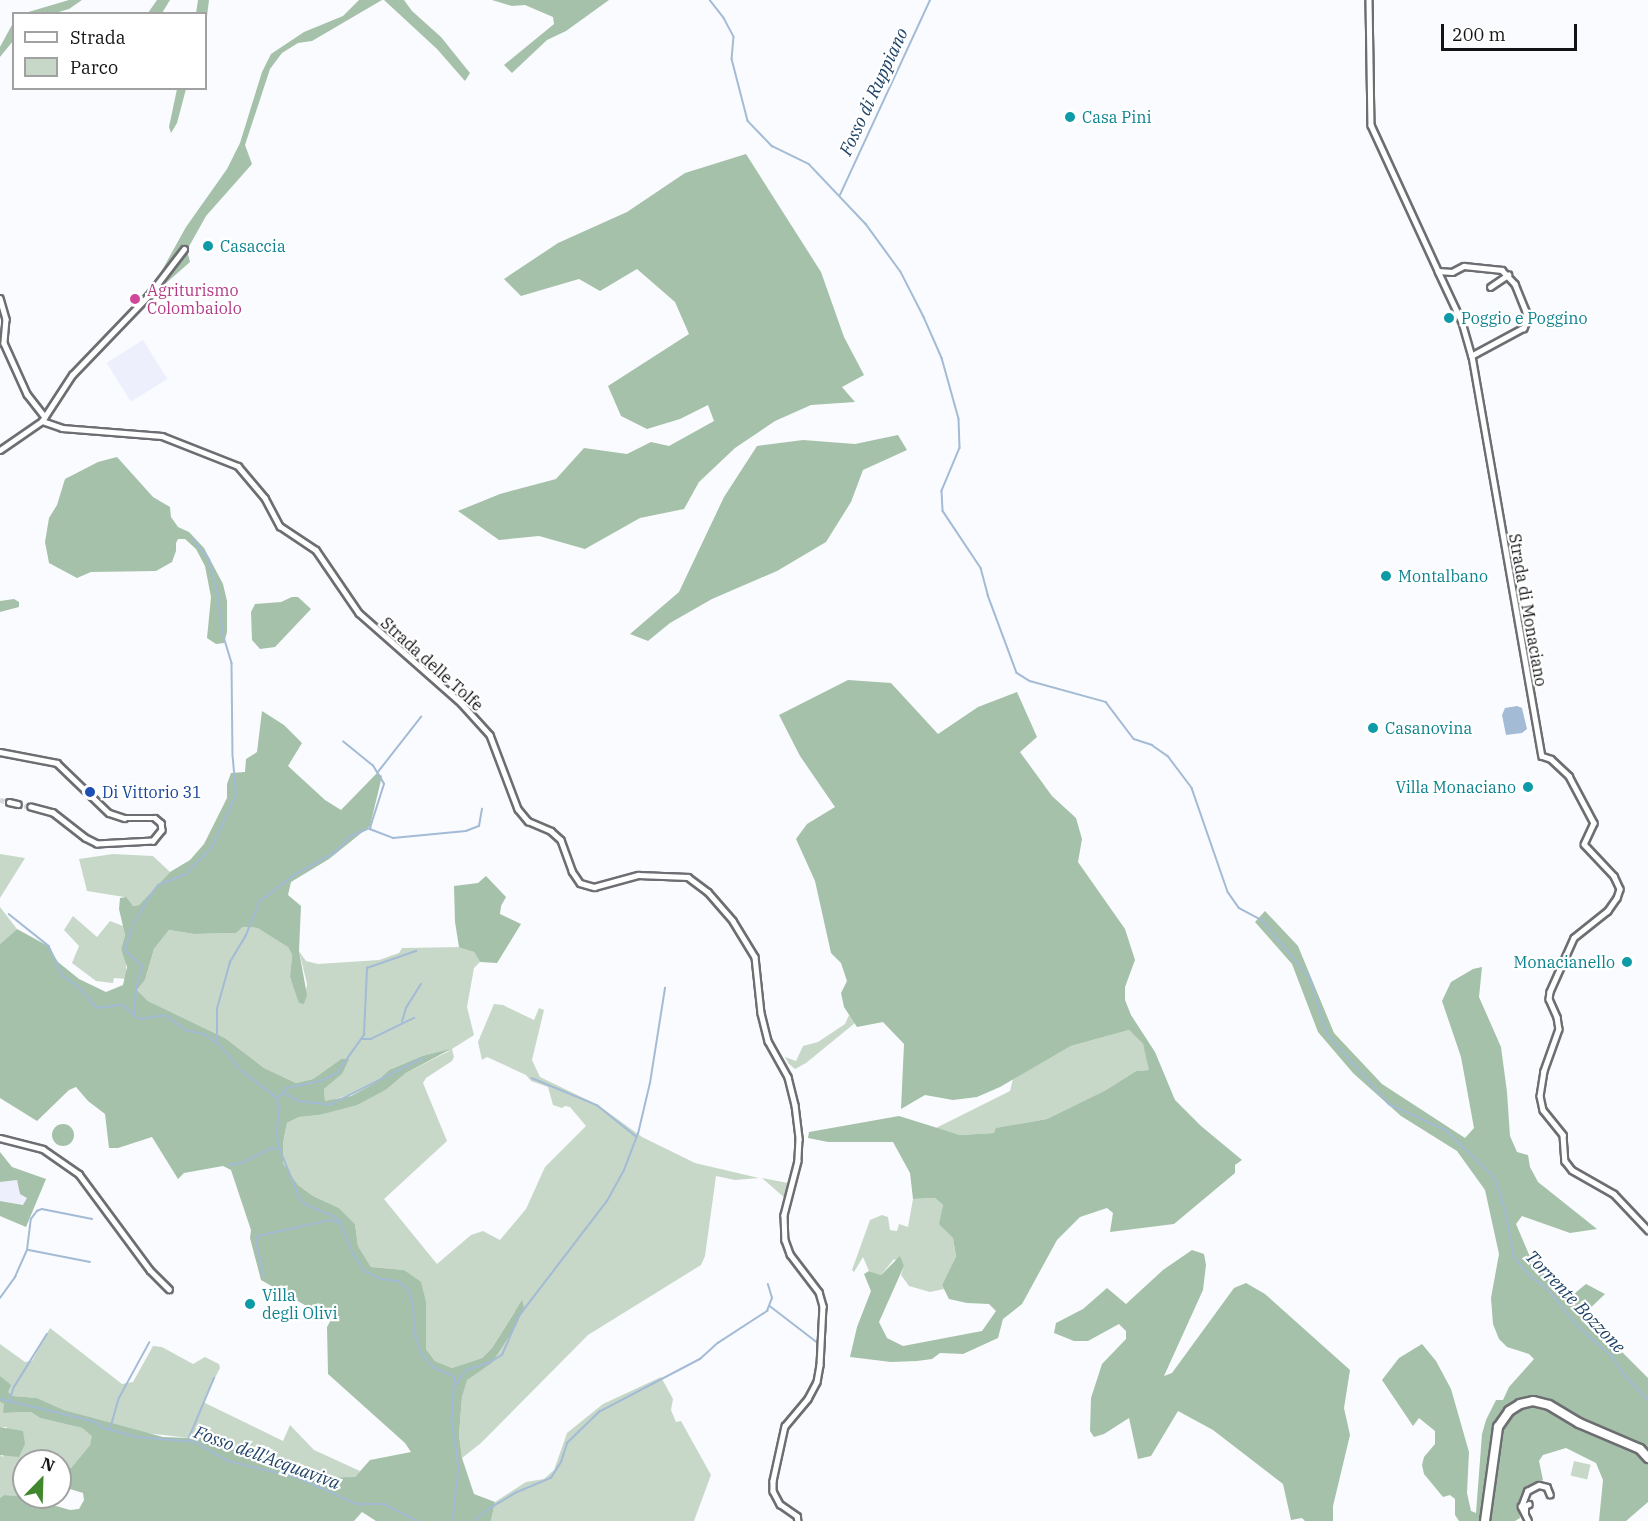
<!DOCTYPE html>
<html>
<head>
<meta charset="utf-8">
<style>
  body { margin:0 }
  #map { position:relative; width:1648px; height:1521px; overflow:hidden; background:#fafbfe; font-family:"IBM Plex Serif",serif }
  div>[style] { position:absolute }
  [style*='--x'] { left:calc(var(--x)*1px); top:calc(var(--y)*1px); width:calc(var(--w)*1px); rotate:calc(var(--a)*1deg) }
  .built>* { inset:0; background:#edf0fc; transform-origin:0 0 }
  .green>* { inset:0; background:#c7d8c9; transform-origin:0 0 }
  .forest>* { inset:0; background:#a5c1a9 }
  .round { border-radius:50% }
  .water>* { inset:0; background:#a3bbd5 }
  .stream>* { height:1.5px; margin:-0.75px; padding:0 0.75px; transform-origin:0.75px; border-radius:0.75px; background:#a3bbd5 }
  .minor-tunnel>* { height:4.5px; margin-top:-2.25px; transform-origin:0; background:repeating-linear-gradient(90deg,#d7d8db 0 4.5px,transparent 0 6.5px) }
  .roads { filter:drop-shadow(2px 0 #6d6e72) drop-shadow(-2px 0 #6d6e72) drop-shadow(0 2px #6d6e72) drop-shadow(0 -2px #6d6e72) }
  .minor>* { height:4.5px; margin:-2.25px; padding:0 2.25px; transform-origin:2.25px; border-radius:2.25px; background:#fff }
  .primary>* { height:8px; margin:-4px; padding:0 4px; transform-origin:4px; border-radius:4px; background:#fff }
  .dots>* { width:16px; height:16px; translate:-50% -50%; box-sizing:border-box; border:3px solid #fff; border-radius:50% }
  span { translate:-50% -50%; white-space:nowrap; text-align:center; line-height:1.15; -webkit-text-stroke:4.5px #fff; paint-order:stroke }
  .culture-label { font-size:16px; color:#0d838f }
  .left { translate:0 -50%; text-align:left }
  .right { translate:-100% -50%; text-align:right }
  .hotel-label { font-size:16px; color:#b23c85 }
  .street-label { font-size:16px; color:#131315 }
  .transit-label { font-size:16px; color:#164399 }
  .water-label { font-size:18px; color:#1e4367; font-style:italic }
  .legend { position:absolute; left:12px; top:12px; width:195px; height:78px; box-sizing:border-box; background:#fff; border:2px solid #a1a1a1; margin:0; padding:8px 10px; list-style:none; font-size:18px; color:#131315 }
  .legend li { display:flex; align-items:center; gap:12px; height:30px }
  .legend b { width:30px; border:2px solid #a1a1a1 }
  .north { position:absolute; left:12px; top:1449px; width:60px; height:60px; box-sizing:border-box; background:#fff; border:2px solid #a1a1a1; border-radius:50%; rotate:23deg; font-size:16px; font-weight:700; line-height:24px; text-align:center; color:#131315 }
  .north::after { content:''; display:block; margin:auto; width:21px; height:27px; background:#40872d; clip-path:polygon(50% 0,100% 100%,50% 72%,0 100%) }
  .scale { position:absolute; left:1441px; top:24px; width:136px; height:27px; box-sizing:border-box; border:3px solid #131315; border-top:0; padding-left:8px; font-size:18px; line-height:21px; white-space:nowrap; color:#131315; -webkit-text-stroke:4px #fff; paint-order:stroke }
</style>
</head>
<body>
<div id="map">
  <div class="built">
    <div style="left:143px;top:340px;width:46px;height:43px;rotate:58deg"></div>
    <div style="clip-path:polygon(17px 1180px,27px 1198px,24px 1205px,0 1201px,0 1182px)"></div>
  </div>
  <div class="green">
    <div style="clip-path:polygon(0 854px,25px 858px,0 898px)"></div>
    <div style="clip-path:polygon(113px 854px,153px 856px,170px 872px,139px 905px,133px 906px,124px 897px,87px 891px,79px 859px)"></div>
    <div style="clip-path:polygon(0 907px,17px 929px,0 944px)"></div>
    <div style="clip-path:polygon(73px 916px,97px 937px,110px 921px,123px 926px,125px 935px,121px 949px,126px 962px,126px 979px,114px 978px,113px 983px,96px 981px,72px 963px,79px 946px,64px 930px)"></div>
    <div style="clip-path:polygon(243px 927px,258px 928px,270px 933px,288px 947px,292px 955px,290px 978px,304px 1004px,307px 984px,299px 951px,306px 961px,318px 964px,379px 960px,399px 953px,402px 948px,462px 947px,474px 952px,480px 962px,474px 968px,467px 1007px,474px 1035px,452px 1049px,454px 1057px,452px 1061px,426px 1078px,423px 1083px,447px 1141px,384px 1199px,437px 1264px,471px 1235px,483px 1231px,500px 1240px,526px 1209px,545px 1167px,586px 1126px,570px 1107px,565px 1106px,562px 1108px,553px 1105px,548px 1087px,531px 1081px,526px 1075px,487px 1057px,482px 1060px,478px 1042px,494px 1004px,503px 1005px,534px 1020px,539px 1008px,544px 1010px,532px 1060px,540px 1077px,598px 1105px,642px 1137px,695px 1163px,759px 1178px,735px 1180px,716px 1176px,705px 1256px,701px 1265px,588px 1335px,481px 1443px,462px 1458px,459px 1435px,462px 1397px,466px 1380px,492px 1363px,516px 1326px,515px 1311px,492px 1348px,482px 1358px,452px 1368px,435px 1361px,426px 1349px,426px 1302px,404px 1270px,371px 1267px,358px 1246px,355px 1224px,339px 1208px,313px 1196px,298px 1185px,283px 1163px,283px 1143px,287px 1123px,299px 1117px,319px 1115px,387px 1089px,406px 1073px,451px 1050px,422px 1056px,389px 1070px,375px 1083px,353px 1094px,325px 1102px,324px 1089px,342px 1074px,341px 1059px,313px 1079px,296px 1083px,264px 1068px,225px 1038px,148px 1001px,137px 990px,145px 980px,154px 949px,169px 930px,194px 934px,236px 933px)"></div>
    <div style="clip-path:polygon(849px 1015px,855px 1023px,806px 1063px,795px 1069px,789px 1064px,785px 1057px,796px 1061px,803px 1046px,818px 1042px,845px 1024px)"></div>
    <div style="clip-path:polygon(1129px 1030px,1143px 1044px,1150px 1070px,1136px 1071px,1106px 1090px,1047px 1119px,997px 1128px,994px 1133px,960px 1135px,936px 1128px,1010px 1091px,1013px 1079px,1071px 1046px)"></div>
    <div style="clip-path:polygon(794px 1170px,786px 1199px,762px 1178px,788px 1183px)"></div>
    <div style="clip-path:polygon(935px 1198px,943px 1205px,940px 1224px,953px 1238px,956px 1258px,942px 1285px,944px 1289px,930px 1292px,909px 1286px,901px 1275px,904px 1266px,894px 1259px,881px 1275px,869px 1271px,863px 1257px,854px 1272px,852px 1270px,870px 1220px,882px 1215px,888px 1217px,890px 1230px,897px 1231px,899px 1224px,908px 1227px,913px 1199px)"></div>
    <div style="clip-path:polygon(50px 1328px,122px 1384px,133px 1382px,153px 1346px,162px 1347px,193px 1364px,205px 1357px,219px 1364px,220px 1368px,203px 1402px,283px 1441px,290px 1425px,314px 1450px,360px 1471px,355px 1477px,346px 1479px,302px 1473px,249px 1456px,193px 1434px,190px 1438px,145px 1433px,64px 1410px,37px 1398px,13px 1396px,8px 1392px,0 1376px,0 1344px,25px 1362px,32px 1361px)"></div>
    <div style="clip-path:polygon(661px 1377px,673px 1399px,671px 1410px,676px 1422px,681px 1421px,711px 1475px,694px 1521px,491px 1521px,495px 1502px,526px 1482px,544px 1479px,554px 1470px,567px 1433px,603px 1404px)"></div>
    <div style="clip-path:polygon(0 1402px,4px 1404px,4px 1413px,31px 1412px,40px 1418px,82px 1428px,93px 1436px,90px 1445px,71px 1468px,60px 1467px,60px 1461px,24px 1461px,22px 1496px,4px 1495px,0 1498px,0 1455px,3px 1457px,7px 1427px,0 1427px)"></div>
    <div style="left:1574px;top:1461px;width:17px;height:15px;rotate:13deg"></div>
  </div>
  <div class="forest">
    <div style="clip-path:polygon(69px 0,82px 0,69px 9px,55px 13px,25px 13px)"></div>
    <div style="clip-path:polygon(157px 0,170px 0,162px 13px,148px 13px)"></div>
    <div style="clip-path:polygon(198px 0,209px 0,206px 24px,206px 14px,196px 13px)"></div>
    <div style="clip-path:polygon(359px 0,382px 0,312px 41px,298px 43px,282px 53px,270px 69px,245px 145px,252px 164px,206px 216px,187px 250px,190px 262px,165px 284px,161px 272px,186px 227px,227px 169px,240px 143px,262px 72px,271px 54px,304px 32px,343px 16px)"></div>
    <div style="clip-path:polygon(384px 0,404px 0,412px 11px,441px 37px,470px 73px,465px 81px,437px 49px)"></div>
    <div style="clip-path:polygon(492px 0,609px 0,566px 31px,547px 40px,512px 73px,504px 65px,554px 24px,553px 17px,525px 5px,512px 6px)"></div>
    <div style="clip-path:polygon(13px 23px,13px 41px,0 57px,0 47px)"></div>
    <div style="clip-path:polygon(177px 89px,186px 89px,177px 123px,171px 133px,169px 127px)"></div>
    <div style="clip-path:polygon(746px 154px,821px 272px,844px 337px,864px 375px,842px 387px,855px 402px,811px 405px,775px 421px,735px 448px,699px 482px,684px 509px,640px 518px,585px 549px,539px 536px,499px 540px,458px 511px,500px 494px,556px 479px,584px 448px,627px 454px,651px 442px,669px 446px,714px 421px,708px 405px,680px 419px,647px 429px,621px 416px,608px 386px,689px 334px,675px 302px,637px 269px,600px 291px,579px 279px,521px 296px,504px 279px,558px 243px,627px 212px,685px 173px)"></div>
    <div style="clip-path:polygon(898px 435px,907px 450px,863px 470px,851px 502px,826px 542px,777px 571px,712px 599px,670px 623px,648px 641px,630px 634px,679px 592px,724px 497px,757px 446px,803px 440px,855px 444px)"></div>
    <div style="clip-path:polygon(117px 457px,153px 497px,170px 507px,171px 517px,178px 527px,189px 532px,204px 548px,223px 584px,227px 601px,227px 632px,224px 643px,216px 644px,207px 638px,211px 597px,205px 566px,196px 549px,185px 539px,178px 539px,176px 543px,176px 551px,172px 562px,156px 571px,91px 572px,77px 578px,49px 563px,45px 542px,49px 518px,57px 505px,65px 479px,98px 462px)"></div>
    <div style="clip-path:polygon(292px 597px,298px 597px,311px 609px,275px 647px,260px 649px,252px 640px,251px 612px,255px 604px,281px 602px)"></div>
    <div style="clip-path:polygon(14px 599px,19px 602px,19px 607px,0 612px,0 601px)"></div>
    <div style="clip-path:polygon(848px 680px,891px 683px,938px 734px,978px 707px,1017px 692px,1037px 737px,1020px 752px,1052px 796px,1076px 818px,1082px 839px,1078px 862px,1125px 929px,1135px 960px,1125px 987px,1125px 1000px,1131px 1015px,1155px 1052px,1175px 1100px,1201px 1126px,1242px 1160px,1235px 1165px,1235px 1173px,1174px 1224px,1110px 1232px,1113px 1213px,1107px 1208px,1080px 1217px,1057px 1240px,1022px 1304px,1003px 1319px,998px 1338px,963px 1354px,940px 1353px,932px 1359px,917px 1361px,891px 1362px,850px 1357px,857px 1327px,871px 1291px,864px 1274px,869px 1271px,881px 1275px,900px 1256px,904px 1266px,879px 1322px,887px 1338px,903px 1346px,982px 1331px,996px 1311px,989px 1304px,967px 1303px,949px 1299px,942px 1285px,956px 1257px,953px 1238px,939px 1224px,943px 1205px,935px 1198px,913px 1199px,910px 1173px,893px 1142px,828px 1142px,808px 1138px,809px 1132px,899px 1116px,960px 1135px,994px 1133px,996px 1128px,1047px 1119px,1106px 1090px,1136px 1071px,1149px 1070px,1143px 1044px,1129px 1030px,1071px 1046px,1000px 1087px,977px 1097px,953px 1100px,925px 1095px,901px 1109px,904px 1044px,883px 1022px,857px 1027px,844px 1007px,841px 993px,847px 981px,841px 963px,831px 953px,815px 881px,796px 839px,807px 824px,835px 807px,800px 756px,779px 715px)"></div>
    <div style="clip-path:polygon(262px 711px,284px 725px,302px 743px,288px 766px,325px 800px,341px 810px,377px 773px,382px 776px,370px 826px,329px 859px,291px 882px,288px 895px,301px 906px,299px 951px,307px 995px,304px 1004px,299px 1003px,290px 977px,292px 955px,288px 947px,258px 928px,243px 927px,236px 933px,194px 934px,169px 930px,154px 949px,145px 980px,137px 990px,148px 1001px,225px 1038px,264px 1068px,296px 1083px,313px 1079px,341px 1059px,349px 1059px,342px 1074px,324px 1089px,325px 1101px,351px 1096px,375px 1083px,389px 1070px,422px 1056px,451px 1049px,406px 1073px,387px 1089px,357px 1105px,319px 1115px,299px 1117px,287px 1123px,283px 1143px,283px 1163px,298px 1185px,313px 1196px,339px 1208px,355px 1224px,358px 1246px,371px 1267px,404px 1270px,421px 1282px,426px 1302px,426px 1349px,435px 1361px,452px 1368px,482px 1358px,492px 1348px,522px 1300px,524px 1307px,516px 1326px,492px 1363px,467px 1380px,462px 1397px,459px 1435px,462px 1458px,474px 1494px,495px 1502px,491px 1521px,376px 1521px,362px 1512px,354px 1521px,0 1521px,0 1498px,4px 1495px,22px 1496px,70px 1510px,79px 1509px,84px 1500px,83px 1493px,60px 1486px,60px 1467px,71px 1468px,90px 1445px,92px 1436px,82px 1428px,40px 1418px,31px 1412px,3px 1413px,4px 1404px,0 1402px,0 1376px,11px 1385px,8px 1392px,13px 1396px,37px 1398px,64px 1410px,163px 1437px,190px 1438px,193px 1434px,249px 1456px,328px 1478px,355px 1477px,370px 1460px,411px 1452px,405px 1443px,328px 1374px,327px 1327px,331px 1320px,261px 1280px,250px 1238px,251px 1230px,231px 1170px,223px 1166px,184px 1173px,178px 1179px,152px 1137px,118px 1148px,109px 1148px,105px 1114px,88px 1101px,76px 1087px,69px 1090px,37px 1121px,0 1098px,0 944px,17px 929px,48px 946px,58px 962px,79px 979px,106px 992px,123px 985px,127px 967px,121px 949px,125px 935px,119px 909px,120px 898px,126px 897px,133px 906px,139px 905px,170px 872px,190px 860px,204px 844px,227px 798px,227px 784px,231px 773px,245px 772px,246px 759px,257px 752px)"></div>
    <div style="clip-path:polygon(486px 876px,506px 897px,501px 906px,500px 914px,521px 924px,497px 963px,480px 962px,474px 952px,459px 947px,455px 922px,454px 886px,478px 883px)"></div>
    <div style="clip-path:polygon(1265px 911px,1298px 946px,1334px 1033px,1382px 1084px,1465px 1138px,1474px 1128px,1461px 1057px,1442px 1001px,1451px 982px,1473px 969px,1482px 967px,1479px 997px,1501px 1047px,1507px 1092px,1510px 1136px,1517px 1152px,1528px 1155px,1530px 1167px,1538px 1182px,1597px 1229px,1570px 1233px,1522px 1216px,1516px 1224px,1530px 1257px,1559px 1291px,1569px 1298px,1586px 1284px,1605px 1294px,1584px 1314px,1648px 1378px,1648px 1502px,1626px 1521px,1599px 1521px,1603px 1480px,1596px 1463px,1566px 1448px,1543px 1455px,1539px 1461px,1543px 1480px,1530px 1485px,1521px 1494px,1518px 1504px,1520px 1518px,1515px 1521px,1459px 1521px,1455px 1515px,1455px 1499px,1450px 1495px,1443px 1497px,1424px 1474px,1422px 1465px,1424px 1457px,1435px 1444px,1435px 1431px,1419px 1418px,1413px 1426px,1382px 1380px,1399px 1358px,1422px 1344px,1436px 1361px,1451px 1389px,1469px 1452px,1467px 1493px,1471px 1511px,1476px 1513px,1482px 1434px,1486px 1420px,1496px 1400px,1503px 1400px,1509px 1387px,1534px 1359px,1529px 1354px,1507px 1347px,1499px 1339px,1493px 1324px,1491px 1298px,1499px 1254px,1485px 1190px,1457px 1151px,1401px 1116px,1353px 1073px,1318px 1032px,1292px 964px,1255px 922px)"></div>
    <div class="round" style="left:52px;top:1124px;width:22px;height:22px"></div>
    <div style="clip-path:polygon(0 1152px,12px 1167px,46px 1179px,26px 1227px,0 1216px,0 1201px,23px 1205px,27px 1198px,20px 1194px,17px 1180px,0 1182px)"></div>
    <div style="clip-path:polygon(1192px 1250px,1204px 1254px,1206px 1265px,1203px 1290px,1164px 1376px,1172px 1373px,1234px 1288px,1246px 1283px,1265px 1294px,1350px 1370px,1344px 1408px,1350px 1435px,1333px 1506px,1333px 1521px,1305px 1521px,1302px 1518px,1291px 1520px,1283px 1484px,1213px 1430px,1178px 1411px,1151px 1456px,1138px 1459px,1129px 1418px,1104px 1434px,1094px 1437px,1090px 1431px,1091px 1398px,1102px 1364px,1126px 1339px,1126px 1331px,1119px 1324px,1088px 1341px,1074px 1341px,1054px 1333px,1056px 1323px,1083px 1309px,1107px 1288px,1126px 1304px,1163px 1270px)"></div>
    <div style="clip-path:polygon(0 1427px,23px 1431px,25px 1444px,19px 1457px,0 1455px)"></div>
  </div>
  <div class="water">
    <div style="clip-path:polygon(1517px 706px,1522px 708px,1527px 729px,1522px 733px,1506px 735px,1502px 715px,1505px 708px)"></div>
  </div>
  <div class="stream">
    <div style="--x:710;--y:0;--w:23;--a:52"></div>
    <div style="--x:724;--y:18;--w:21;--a:62"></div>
    <div style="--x:734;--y:37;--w:22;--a:95"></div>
    <div style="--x:732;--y:59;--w:64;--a:75.5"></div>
    <div style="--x:748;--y:121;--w:35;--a:46"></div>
    <div style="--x:772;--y:146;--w:41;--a:25.9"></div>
    <div style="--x:809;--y:164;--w:83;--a:46.5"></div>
    <div style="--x:866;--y:224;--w:59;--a:53.9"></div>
    <div style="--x:901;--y:272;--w:51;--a:62.9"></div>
    <div style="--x:924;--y:317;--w:45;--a:66.3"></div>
    <div style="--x:942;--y:358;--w:63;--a:74.4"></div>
    <div style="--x:959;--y:419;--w:29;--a:88"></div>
    <div style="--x:960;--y:448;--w:47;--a:112.7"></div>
    <div style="--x:942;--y:491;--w:20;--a:87"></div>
    <div style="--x:943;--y:511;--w:69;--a:56.3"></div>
    <div style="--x:981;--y:568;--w:28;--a:75"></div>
    <div style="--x:988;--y:595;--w:83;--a:69.6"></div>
    <div style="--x:1017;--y:673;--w:15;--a:32"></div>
    <div style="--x:1030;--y:681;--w:79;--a:15.4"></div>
    <div style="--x:1106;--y:702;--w:46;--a:52.9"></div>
    <div style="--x:1134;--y:739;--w:19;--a:18"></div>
    <div style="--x:1152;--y:745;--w:19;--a:35"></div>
    <div style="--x:1168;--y:756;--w:40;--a:53"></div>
    <div style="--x:1192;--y:788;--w:110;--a:70.9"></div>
    <div style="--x:1228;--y:892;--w:19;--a:55"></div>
    <div style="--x:1239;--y:908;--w:26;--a:28"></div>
    <div style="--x:1262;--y:920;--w:75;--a:50.4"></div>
    <div style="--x:1310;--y:978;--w:60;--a:72.5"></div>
    <div style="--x:1328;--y:1035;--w:92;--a:48.5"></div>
    <div style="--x:1389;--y:1104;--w:63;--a:24.5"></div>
    <div style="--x:1446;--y:1130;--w:69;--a:44.4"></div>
    <div style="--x:1495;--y:1178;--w:36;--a:72"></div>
    <div style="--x:1506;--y:1212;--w:46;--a:79.9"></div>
    <div style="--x:1514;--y:1257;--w:28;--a:49"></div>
    <div style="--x:1532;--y:1278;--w:15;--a:32"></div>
    <div style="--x:1545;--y:1286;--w:55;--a:50.2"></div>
    <div style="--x:1580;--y:1328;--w:43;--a:41.2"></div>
    <div style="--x:1612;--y:1356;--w:25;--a:56"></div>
    <div style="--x:1626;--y:1377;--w:32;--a:46"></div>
    <div style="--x:840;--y:195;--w:215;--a:-65.2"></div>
    <div style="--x:193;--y:539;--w:26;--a:51"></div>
    <div style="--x:209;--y:559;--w:35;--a:75"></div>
    <div style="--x:218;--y:593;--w:44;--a:82.2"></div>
    <div style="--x:224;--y:637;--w:27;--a:73"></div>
    <div style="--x:232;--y:663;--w:93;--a:89.4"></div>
    <div style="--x:378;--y:772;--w:70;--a:-52"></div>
    <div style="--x:370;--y:829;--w:25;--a:21"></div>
    <div style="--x:393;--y:838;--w:73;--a:-5.5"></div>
    <div style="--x:466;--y:831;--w:14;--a:-21"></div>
    <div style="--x:479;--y:826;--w:17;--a:-80"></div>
    <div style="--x:9;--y:914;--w:51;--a:38.7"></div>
    <div style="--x:49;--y:946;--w:33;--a:65"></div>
    <div style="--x:63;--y:976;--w:18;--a:34"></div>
    <div style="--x:78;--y:986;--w:29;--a:49"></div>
    <div style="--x:97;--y:1008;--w:26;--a:-7"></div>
    <div style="--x:123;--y:1005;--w:21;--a:41"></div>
    <div style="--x:139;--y:1019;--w:27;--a:-8"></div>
    <div style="--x:166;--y:1015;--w:24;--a:38"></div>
    <div style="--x:185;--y:1030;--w:22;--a:13"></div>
    <div style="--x:206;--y:1035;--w:16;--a:35"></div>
    <div style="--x:219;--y:1044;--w:34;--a:50"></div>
    <div style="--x:241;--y:1070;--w:44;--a:37.6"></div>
    <div style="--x:276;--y:1097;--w:14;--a:73"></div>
    <div style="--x:280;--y:1110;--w:24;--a:97"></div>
    <div style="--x:277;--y:1134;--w:15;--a:79"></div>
    <div style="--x:280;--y:1149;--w:53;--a:67.8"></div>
    <div style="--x:300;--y:1198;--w:8;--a:50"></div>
    <div style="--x:305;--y:1204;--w:33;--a:23"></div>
    <div style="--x:335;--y:1217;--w:6;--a:39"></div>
    <div style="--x:340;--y:1221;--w:35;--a:68"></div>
    <div style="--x:353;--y:1253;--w:22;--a:56"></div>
    <div style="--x:365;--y:1271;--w:18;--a:27"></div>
    <div style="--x:381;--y:1279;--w:17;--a:7"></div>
    <div style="--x:398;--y:1281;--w:13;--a:39"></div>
    <div style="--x:408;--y:1289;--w:15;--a:70"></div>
    <div style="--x:413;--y:1303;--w:34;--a:85"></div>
    <div style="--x:416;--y:1337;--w:16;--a:72"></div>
    <div style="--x:421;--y:1352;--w:19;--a:51"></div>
    <div style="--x:433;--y:1367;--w:24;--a:24"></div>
    <div style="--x:455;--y:1377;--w:42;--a:94.1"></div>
    <div style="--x:452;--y:1419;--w:49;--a:81.9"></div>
    <div style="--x:459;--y:1468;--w:53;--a:96.5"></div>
    <div style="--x:133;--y:926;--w:33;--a:-61"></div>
    <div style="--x:149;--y:897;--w:15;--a:-53"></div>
    <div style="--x:158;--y:885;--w:30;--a:-21"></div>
    <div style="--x:186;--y:874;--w:37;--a:-46"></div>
    <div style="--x:212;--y:847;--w:57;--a:-65.2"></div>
    <div style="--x:236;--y:795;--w:37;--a:-95"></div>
    <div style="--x:132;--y:929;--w:22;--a:108"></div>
    <div style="--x:125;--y:950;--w:24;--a:42"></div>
    <div style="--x:143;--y:966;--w:22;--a:106"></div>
    <div style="--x:137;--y:987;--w:27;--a:96"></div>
    <div style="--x:402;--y:1022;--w:15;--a:-74"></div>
    <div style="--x:406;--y:1008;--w:28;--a:-58"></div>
    <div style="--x:362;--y:1039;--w:9;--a:0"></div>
    <div style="--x:371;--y:1039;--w:48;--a:-26"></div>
    <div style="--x:217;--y:1041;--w:32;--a:-90"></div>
    <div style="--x:217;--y:1009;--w:49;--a:-74.5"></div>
    <div style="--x:230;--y:962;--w:31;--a:-59"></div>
    <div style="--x:246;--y:935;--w:37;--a:-68"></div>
    <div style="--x:260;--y:901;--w:41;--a:-37.1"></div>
    <div style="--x:293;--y:876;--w:47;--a:-29.3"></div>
    <div style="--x:334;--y:853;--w:24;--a:-45"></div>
    <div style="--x:351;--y:836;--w:21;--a:-23"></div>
    <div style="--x:370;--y:828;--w:46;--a:-72.3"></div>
    <div style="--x:384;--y:784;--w:21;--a:-121"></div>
    <div style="--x:373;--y:766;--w:38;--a:-141"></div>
    <div style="--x:532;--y:1078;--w:70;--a:22.6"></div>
    <div style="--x:597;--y:1105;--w:51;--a:38.7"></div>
    <div style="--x:284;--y:1093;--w:17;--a:28"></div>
    <div style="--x:299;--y:1101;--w:31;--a:7"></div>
    <div style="--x:330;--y:1105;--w:104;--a:-26.8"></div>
    <div style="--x:277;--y:1098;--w:14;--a:-45"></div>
    <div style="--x:287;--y:1088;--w:35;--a:-12"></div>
    <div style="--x:321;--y:1081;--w:18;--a:-27"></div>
    <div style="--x:337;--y:1073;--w:47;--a:-54.6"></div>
    <div style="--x:364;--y:1035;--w:67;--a:-87.4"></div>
    <div style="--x:367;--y:968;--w:52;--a:-19.1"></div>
    <div style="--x:228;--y:1165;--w:14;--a:-8"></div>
    <div style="--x:242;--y:1163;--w:33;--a:-27"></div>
    <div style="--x:271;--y:1148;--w:9;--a:6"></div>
    <div style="--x:29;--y:1250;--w:62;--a:11.1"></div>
    <div style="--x:264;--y:1277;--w:36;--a:-103"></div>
    <div style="--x:256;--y:1242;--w:6;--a:-72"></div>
    <div style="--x:258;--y:1236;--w:74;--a:-12.5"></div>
    <div style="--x:330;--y:1220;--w:11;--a:15"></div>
    <div style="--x:0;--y:1298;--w:26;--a:-54"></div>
    <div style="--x:15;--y:1277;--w:30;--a:-66"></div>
    <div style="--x:27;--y:1250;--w:31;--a:-83"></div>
    <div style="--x:31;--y:1219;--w:10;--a:-53"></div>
    <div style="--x:37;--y:1211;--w:5;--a:-22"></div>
    <div style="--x:42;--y:1209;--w:51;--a:11.3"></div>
    <div style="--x:770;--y:1306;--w:59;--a:37.5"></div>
    <div style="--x:456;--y:1384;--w:17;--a:-54"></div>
    <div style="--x:466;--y:1370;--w:24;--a:-17"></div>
    <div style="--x:489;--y:1363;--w:15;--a:-32"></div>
    <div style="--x:502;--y:1355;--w:43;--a:-66.4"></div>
    <div style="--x:519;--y:1316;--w:145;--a:-52.6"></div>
    <div style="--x:607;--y:1201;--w:35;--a:-61"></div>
    <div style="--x:624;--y:1170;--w:39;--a:-69"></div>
    <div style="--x:638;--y:1134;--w:52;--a:-76.8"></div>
    <div style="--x:650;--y:1083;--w:96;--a:-81"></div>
    <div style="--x:0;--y:1399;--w:96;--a:13.3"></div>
    <div style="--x:93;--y:1421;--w:13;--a:32"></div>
    <div style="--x:104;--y:1428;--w:35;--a:15"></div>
    <div style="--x:138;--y:1437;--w:57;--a:5"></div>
    <div style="--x:195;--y:1442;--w:38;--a:30"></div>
    <div style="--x:228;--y:1461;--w:73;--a:13.5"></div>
    <div style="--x:299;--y:1478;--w:64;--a:24.1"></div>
    <div style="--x:357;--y:1504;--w:27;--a:0"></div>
    <div style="--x:384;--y:1504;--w:37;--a:27"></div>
    <div style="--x:9;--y:1402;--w:16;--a:-72"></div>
    <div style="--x:14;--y:1387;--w:62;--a:-58.1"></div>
    <div style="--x:110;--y:1429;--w:32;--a:-74"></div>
    <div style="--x:119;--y:1398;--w:63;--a:-61.4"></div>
    <div style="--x:188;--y:1440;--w:67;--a:-67.2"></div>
    <div style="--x:474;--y:1521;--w:17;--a:-40"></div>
    <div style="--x:487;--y:1510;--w:33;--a:-31"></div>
    <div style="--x:515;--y:1493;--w:39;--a:-23"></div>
    <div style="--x:551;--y:1478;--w:19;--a:-58"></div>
    <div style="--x:561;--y:1462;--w:20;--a:-72"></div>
    <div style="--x:567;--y:1443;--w:45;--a:-44.1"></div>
    <div style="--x:599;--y:1412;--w:114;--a:-27.7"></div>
    <div style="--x:700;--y:1359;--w:24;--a:-42"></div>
    <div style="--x:718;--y:1343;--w:59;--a:-33.1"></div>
    <div style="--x:767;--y:1311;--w:14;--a:-69"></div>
    <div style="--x:772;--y:1298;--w:14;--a:-107"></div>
  </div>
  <div class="minor-tunnel">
    <div style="--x:0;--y:800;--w:9;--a:13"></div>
    <div style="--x:18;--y:804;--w:13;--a:13"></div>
  </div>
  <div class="roads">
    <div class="minor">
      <div style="--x:1369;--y:0;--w:125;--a:89.1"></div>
      <div style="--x:1371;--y:125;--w:161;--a:65.3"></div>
      <div style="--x:1438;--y:271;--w:14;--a:4"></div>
      <div style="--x:1452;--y:272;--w:13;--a:-27"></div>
      <div style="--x:1464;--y:266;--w:38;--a:6"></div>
      <div style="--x:1502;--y:270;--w:19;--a:47"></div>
      <div style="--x:1515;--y:284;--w:29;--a:68"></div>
      <div style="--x:1526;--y:311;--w:10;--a:84"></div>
      <div style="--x:1527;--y:321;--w:8;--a:113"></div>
      <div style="--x:1524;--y:328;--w:59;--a:151.7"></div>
      <div style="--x:1472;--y:356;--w:406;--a:80.1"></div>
      <div style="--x:1542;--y:756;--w:9;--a:18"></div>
      <div style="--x:1551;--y:759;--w:25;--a:43"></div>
      <div style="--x:1569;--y:776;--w:53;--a:62"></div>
      <div style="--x:1594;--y:823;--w:23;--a:115"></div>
      <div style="--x:1584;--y:844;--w:44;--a:46.8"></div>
      <div style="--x:1614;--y:876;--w:14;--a:65"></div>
      <div style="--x:1620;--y:889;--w:9;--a:108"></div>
      <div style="--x:1617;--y:898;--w:16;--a:125"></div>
      <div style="--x:1608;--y:911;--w:43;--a:141.5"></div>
      <div style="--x:1574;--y:938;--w:59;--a:114"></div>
      <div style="--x:1550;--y:992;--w:7;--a:98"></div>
      <div style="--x:1549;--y:999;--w:20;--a:66"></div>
      <div style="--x:1557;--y:1017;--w:12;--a:81"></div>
      <div style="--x:1559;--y:1029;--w:45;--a:109.7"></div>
      <div style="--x:1544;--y:1071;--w:25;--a:99"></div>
      <div style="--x:1540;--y:1096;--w:14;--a:78"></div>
      <div style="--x:1543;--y:1110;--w:32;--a:51"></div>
      <div style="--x:1563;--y:1135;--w:26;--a:86"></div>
      <div style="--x:1565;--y:1161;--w:11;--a:52"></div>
      <div style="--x:1572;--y:1170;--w:48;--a:29.7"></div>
      <div style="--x:1614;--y:1194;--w:50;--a:46.6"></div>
      <div style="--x:1438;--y:271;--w:56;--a:64.8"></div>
      <div style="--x:1462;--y:322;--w:35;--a:74"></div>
      <div style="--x:1490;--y:287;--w:22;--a:-34"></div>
      <div style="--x:0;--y:298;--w:22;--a:74"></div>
      <div style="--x:6;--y:319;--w:24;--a:95"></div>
      <div style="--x:4;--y:343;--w:56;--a:65.7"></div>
      <div style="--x:27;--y:394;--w:29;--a:52"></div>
      <div style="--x:42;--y:421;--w:21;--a:19"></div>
      <div style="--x:62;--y:428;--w:100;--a:4.6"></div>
      <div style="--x:162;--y:436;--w:82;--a:21.5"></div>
      <div style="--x:238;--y:466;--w:42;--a:49.8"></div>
      <div style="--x:265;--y:498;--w:32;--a:62"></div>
      <div style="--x:280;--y:526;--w:43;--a:33.7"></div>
      <div style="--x:316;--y:550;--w:76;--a:55.7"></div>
      <div style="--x:359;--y:613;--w:136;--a:41.4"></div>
      <div style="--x:461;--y:703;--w:43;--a:47.8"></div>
      <div style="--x:490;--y:735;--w:79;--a:69.3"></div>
      <div style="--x:518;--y:809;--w:16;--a:50"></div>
      <div style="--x:528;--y:821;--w:25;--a:23"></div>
      <div style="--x:551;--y:831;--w:13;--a:42"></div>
      <div style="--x:561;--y:840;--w:33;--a:70"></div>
      <div style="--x:572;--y:871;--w:14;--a:56"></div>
      <div style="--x:580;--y:883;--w:15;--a:16"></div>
      <div style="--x:594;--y:887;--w:46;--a:-15.3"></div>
      <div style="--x:638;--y:875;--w:50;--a:2.3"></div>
      <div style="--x:688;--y:877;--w:25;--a:37"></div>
      <div style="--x:708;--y:892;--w:38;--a:49"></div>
      <div style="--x:733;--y:921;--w:42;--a:58.6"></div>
      <div style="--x:755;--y:957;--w:56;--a:83.9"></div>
      <div style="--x:761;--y:1013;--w:29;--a:76"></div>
      <div style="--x:768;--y:1041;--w:41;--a:60.9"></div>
      <div style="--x:788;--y:1077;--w:29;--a:76"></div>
      <div style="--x:795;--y:1105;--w:34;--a:83"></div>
      <div style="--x:799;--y:1139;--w:22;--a:93"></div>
      <div style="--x:798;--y:1161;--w:56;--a:104.5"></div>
      <div style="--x:784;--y:1215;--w:25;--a:88"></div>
      <div style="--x:785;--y:1240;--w:15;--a:70"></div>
      <div style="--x:790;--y:1254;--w:48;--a:52.7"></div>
      <div style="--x:819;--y:1292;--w:15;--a:74"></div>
      <div style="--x:823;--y:1306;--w:59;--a:92.9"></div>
      <div style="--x:820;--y:1365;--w:17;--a:100"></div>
      <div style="--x:817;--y:1382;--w:19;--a:118"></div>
      <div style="--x:808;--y:1399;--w:35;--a:130"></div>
      <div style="--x:785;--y:1426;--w:56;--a:102.3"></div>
      <div style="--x:773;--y:1481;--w:10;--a:90"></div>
      <div style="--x:773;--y:1491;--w:15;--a:62"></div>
      <div style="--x:780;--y:1504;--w:21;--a:35"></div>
      <div style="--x:797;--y:1516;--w:5;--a:79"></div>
      <div style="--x:0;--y:450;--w:51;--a:-34.6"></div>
      <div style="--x:42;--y:421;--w:55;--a:-56.9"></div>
      <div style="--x:72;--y:375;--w:110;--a:-46.1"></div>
      <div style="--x:148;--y:296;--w:59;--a:-52.5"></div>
      <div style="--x:0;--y:752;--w:58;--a:10.9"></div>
      <div style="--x:57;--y:763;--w:72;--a:43.9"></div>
      <div style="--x:109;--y:813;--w:16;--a:18"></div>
      <div style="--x:124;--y:818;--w:31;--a:0"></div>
      <div style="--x:155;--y:818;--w:8;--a:40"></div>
      <div style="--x:161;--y:823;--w:7;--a:82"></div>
      <div style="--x:162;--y:830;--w:14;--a:129"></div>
      <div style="--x:153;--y:841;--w:56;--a:176.9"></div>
      <div style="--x:97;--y:844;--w:13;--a:-153"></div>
      <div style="--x:85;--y:838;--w:41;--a:-142"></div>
      <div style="--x:53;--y:813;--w:23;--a:-165"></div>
      <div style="--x:9;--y:802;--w:9;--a:13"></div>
      <div style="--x:0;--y:1138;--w:44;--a:14.3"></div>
      <div style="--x:43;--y:1149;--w:44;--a:34.8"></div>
      <div style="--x:79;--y:1174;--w:119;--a:53.5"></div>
      <div style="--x:150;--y:1270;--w:27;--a:45"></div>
      <div style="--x:1525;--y:1513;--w:7;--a:-90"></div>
      <div style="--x:1525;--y:1506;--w:4;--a:-27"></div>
      <div style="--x:1528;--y:1521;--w:16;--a:-117"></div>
      <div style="--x:1521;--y:1507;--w:17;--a:-69"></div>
      <div style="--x:1527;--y:1491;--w:13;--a:-27"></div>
      <div style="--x:1539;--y:1485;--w:8;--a:14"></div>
      <div style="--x:1547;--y:1487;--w:8;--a:67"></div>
    </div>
    <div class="primary">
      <div style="--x:1485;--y:1521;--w:95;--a:-82.1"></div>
      <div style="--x:1498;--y:1427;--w:19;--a:-55"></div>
      <div style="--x:1509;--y:1411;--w:13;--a:-32"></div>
      <div style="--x:1520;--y:1404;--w:13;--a:-13"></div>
      <div style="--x:1533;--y:1401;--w:16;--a:14"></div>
      <div style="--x:1549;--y:1405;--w:35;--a:31"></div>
      <div style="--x:1579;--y:1423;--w:66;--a:23.1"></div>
      <div style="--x:1640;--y:1449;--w:12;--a:48"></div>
    </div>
  </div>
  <div class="dots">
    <div style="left:1070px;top:117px;background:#0f9aa8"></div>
    <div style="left:208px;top:246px;background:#0f9aa8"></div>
    <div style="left:135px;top:299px;background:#d1479c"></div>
    <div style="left:1449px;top:318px;background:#0f9aa8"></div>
    <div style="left:1386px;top:576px;background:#0f9aa8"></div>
    <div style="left:1373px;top:728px;background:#0f9aa8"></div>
    <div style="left:1528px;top:787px;background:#0f9aa8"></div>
    <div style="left:90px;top:792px;background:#1a4fb4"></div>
    <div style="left:1627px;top:962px;background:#0f9aa8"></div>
    <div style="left:250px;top:1304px;background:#0f9aa8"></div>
  </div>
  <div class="culture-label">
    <span class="left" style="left:1082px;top:117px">Casa Pini</span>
    <span class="left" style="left:220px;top:246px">Casaccia</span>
    <span class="left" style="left:1461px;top:318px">Poggio e Poggino</span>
    <span class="left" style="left:1398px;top:576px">Montalbano</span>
    <span class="left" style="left:1385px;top:728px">Casanovina</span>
    <span class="right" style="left:1516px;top:787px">Villa Monaciano</span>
    <span class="right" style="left:1615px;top:962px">Monacianello</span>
    <span class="left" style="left:262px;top:1304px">Villa<br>degli Olivi</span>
  </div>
  <div class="hotel-label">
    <span class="left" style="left:147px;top:299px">Agriturismo<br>Colombaiolo</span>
  </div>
  <div class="street-label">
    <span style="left:1528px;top:610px;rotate:80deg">Strada di Monaciano</span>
    <span style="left:432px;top:664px;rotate:42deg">Strada delle Tolfe</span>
  </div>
  <div class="transit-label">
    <span class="left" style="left:102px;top:792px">Di Vittorio 31</span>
  </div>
  <div class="water-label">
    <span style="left:874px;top:92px;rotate:-65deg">Fosso di Ruppiano</span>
    <span style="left:1575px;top:1302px;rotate:46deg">Torrente Bozzone</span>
    <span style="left:267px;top:1458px;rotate:20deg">Fosso dell'Acquaviva</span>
  </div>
  <ul class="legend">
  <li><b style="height:8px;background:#fff"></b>Strada</li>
  <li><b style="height:16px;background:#c7d8c9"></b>Parco</li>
  </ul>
  <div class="north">N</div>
  <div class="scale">200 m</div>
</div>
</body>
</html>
